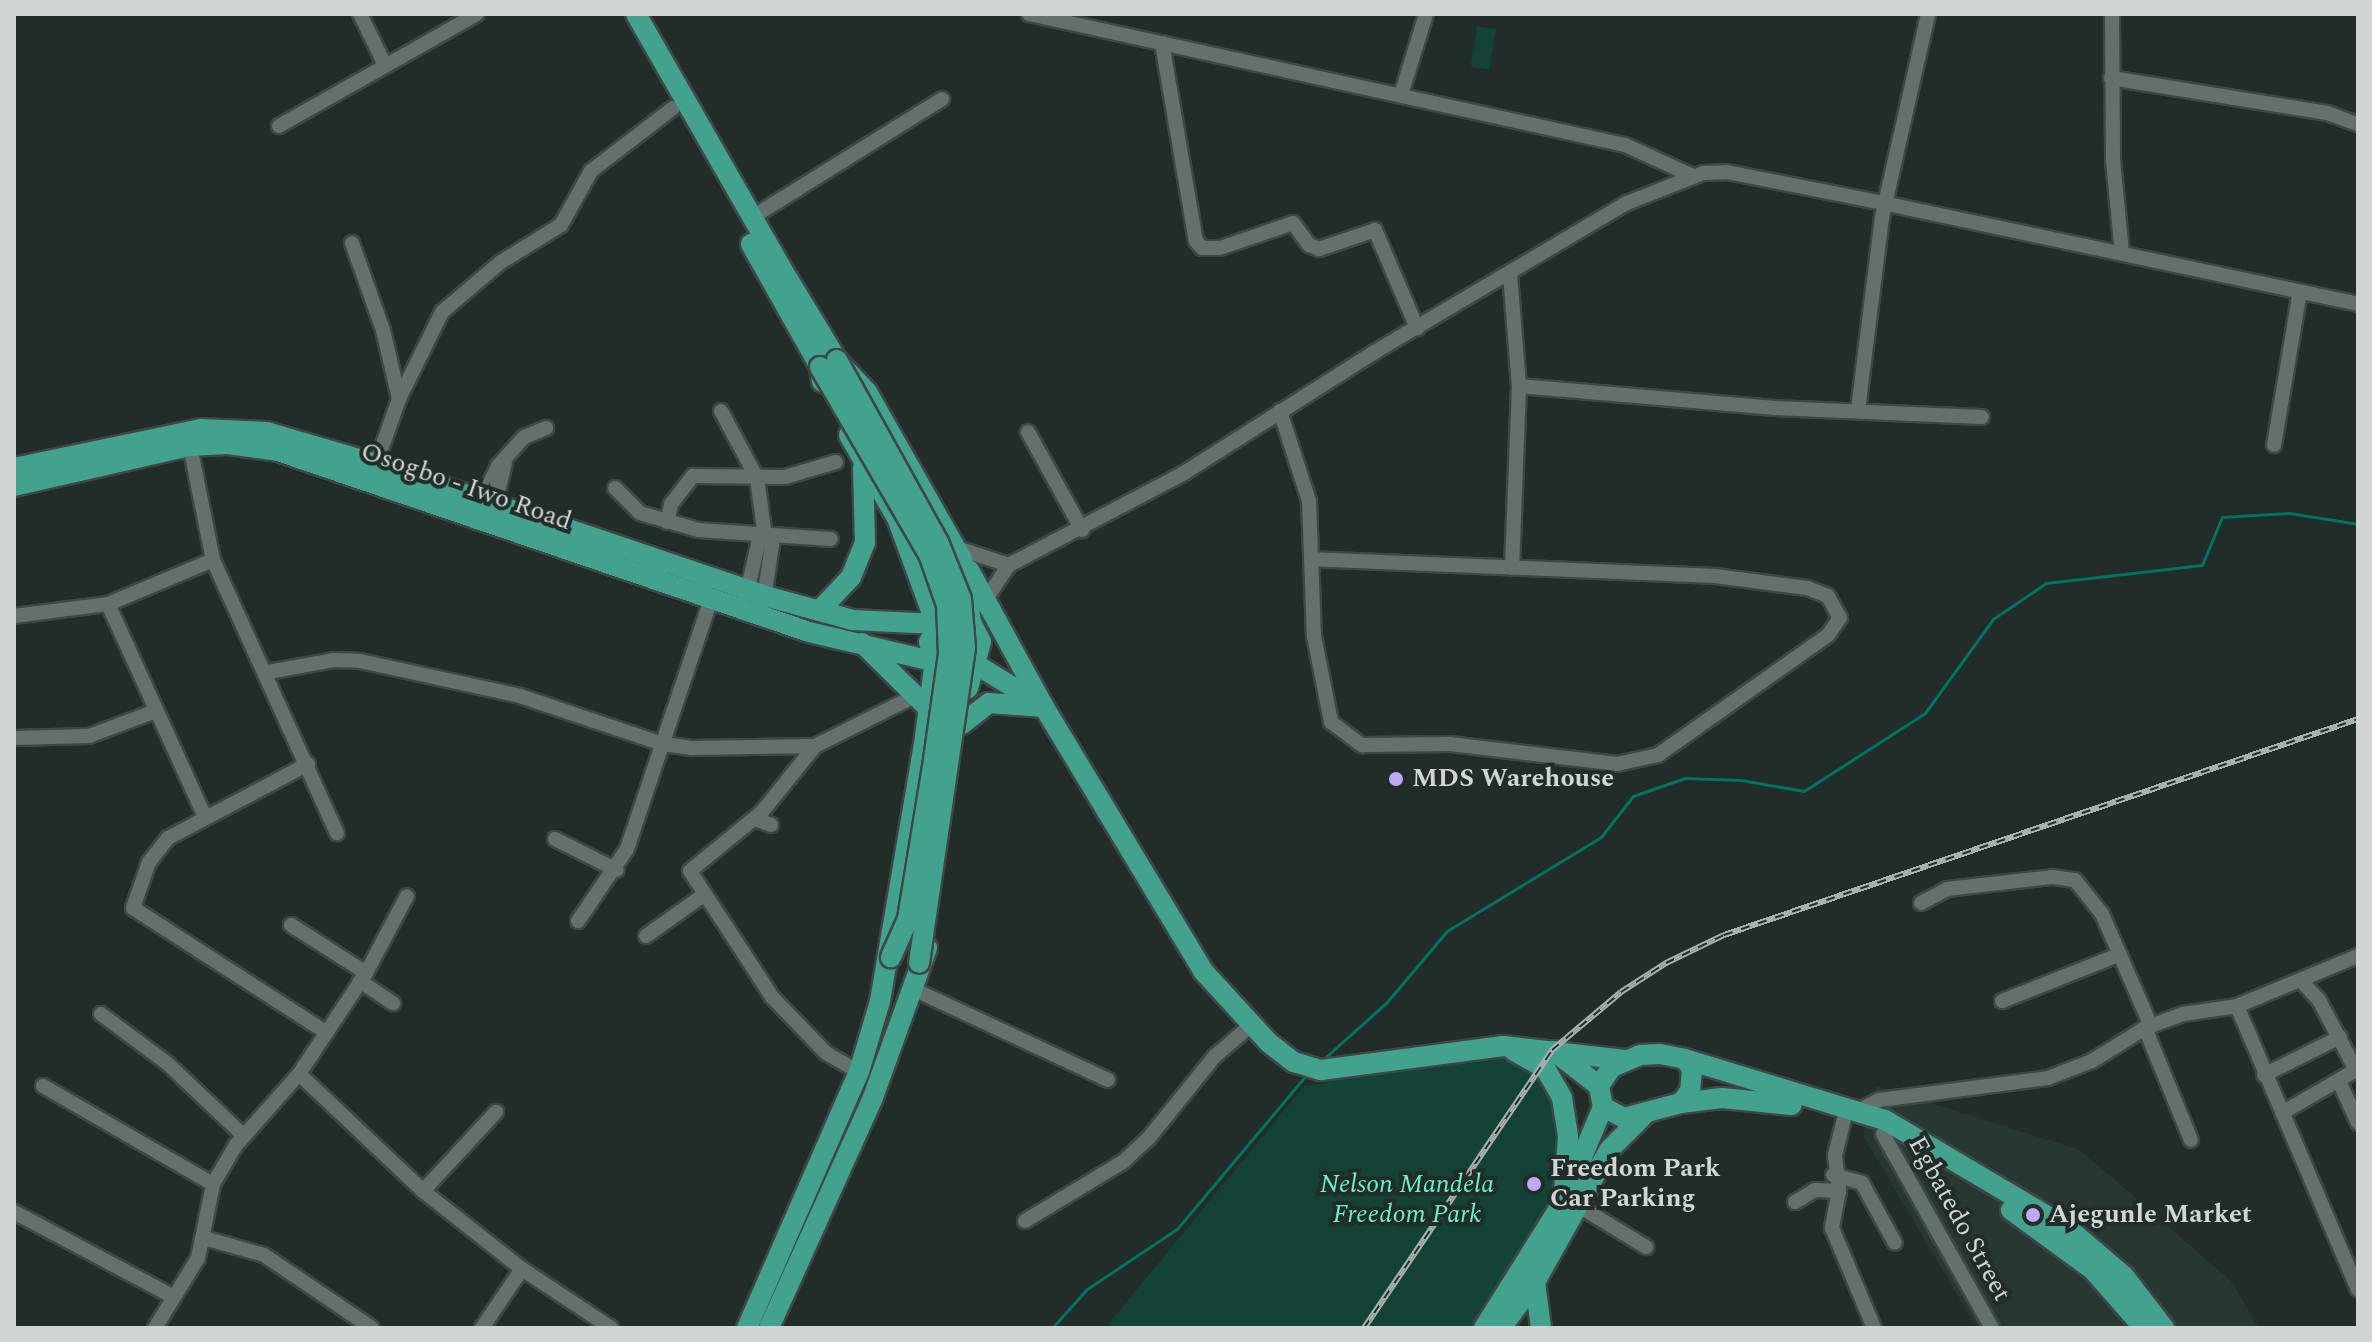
<!DOCTYPE html>
<html>
<head>
<meta charset="utf-8">
<style>
  body { margin:0 }
  #map { position:relative; width:2372px; height:1342px; overflow:hidden; background:#222c29; font-family:Spectral,serif }
  div>[style] { position:absolute }
  [style*='--x'] { left:calc(var(--x)*1px); top:calc(var(--y)*1px); width:calc(var(--w)*1px); rotate:calc(var(--a)*1deg) }
  .built>* { inset:0; background:#273833 }
  .green>* { inset:0; background:#134236; transform-origin:0 0 }
  .stream>* { height:3px; margin:-1.5px; padding:0 1.5px; transform-origin:1.5px; border-radius:1.5px; background:#00745e }
  .roads { filter:drop-shadow(2px 0 #3e4744) drop-shadow(-2px 0 #3e4744) drop-shadow(0 2px #3e4744) drop-shadow(0 -2px #3e4744) }
  .street>* { height:14px; margin:-7px; padding:0 7px; transform-origin:7px; border-radius:7px; background:#65706c }
  .primary>* { height:20px; margin:-10px; padding:0 10px; transform-origin:10px; border-radius:10px; background:#42a28d }
  .rail>* { height:6px; margin-top:-3px; transform-origin:0; background:repeating-linear-gradient(90deg,#222c29 0 9px,#a8afad 0 18px); box-sizing:border-box; border-block:2px solid #a8afad }
  .bridges { filter:drop-shadow(2px 0 #3e4744) drop-shadow(-2px 0 #3e4744) drop-shadow(0 2px #3e4744) drop-shadow(0 -2px #3e4744) }
  .primary-bridge>* { height:20px; margin:-10px; padding:0 10px; transform-origin:10px; border-radius:10px; background:#42a28d }
  .dots>* { width:22px; height:22px; translate:-50% -50%; box-sizing:border-box; border:4px solid #222c29; border-radius:50% }
  span { translate:-50% -50%; white-space:nowrap; text-align:center; line-height:1.15; -webkit-text-stroke:8px #222c29; paint-order:stroke }
  .street-label { font-size:26px; color:#d0d6d4 }
  .poi-label { font-size:26px; color:#d0d6d4; font-weight:700 }
  .left { translate:0 -50%; text-align:left }
  .park-label { font-size:26px; color:#6defcd; font-style:italic }
  .frame { position:absolute; inset:0; border:16px solid #d0d6d4; pointer-events:none }
</style>
</head>
<body>
<div id="map">
  <div class="built">
    <div style="clip-path:polygon(1877px 1086px,2080px 1150px,2231px 1281px,2259px 1328px,1977px 1328px,1863px 1136px)"></div>
  </div>
  <div class="green">
    <div style="left:1477px;top:26px;width:19px;height:41px;rotate:9deg"></div>
    <div style="clip-path:polygon(1530px 1048px,1556px 1072px,1567px 1137px,1559px 1205px,1477px 1328px,1105px 1328px,1304px 1086px)"></div>
  </div>
  <div class="stream">
    <div style="--x:1320;--y:1062;--w:89;--a:-41.8"></div>
    <div style="--x:1386;--y:1003;--w:94;--a:-49.7"></div>
    <div style="--x:1447;--y:931;--w:180;--a:-31.4"></div>
    <div style="--x:1601;--y:837;--w:52;--a:-52"></div>
    <div style="--x:1633;--y:796;--w:55;--a:-19.1"></div>
    <div style="--x:1685;--y:778;--w:56;--a:2"></div>
    <div style="--x:1741;--y:780;--w:64;--a:9.9"></div>
    <div style="--x:1804;--y:791;--w:144;--a:-32.8"></div>
    <div style="--x:1925;--y:713;--w:116;--a:-54.1"></div>
    <div style="--x:1993;--y:619;--w:64;--a:-34.2"></div>
    <div style="--x:2046;--y:583;--w:157;--a:-6.6"></div>
    <div style="--x:2202;--y:565;--w:52;--a:-67.4"></div>
    <div style="--x:2222;--y:517;--w:67;--a:-3.4"></div>
    <div style="--x:2289;--y:513;--w:70;--a:9.1"></div>
    <div style="--x:1052;--y:1328;--w:52;--a:-48.1"></div>
    <div style="--x:1087;--y:1289;--w:108;--a:-33.7"></div>
    <div style="--x:1177;--y:1229;--w:201;--a:-50"></div>
  </div>
  <div class="roads">
    <div class="street">
      <div style="--x:360;--y:14;--w:57;--a:63.9"></div>
      <div style="--x:1029;--y:14;--w:610;--a:12.4"></div>
      <div style="--x:1625;--y:145;--w:75;--a:24.5"></div>
      <div style="--x:2112;--y:14;--w:146;--a:89.6"></div>
      <div style="--x:2113;--y:160;--w:94;--a:84.5"></div>
      <div style="--x:1162;--y:43;--w:201;--a:80.3"></div>
      <div style="--x:1196;--y:241;--w:9;--a:49"></div>
      <div style="--x:1202;--y:248;--w:18;--a:0"></div>
      <div style="--x:1220;--y:248;--w:77;--a:-18.9"></div>
      <div style="--x:1293;--y:223;--w:27;--a:54"></div>
      <div style="--x:1309;--y:245;--w:11;--a:22"></div>
      <div style="--x:1319;--y:249;--w:59;--a:-18.7"></div>
      <div style="--x:1375;--y:230;--w:107;--a:66.8"></div>
      <div style="--x:2111;--y:78;--w:219;--a:9.2"></div>
      <div style="--x:2327;--y:113;--w:33;--a:20"></div>
      <div style="--x:1401;--y:95;--w:85;--a:-72.8"></div>
      <div style="--x:279;--y:126;--w:227;--a:-29.5"></div>
      <div style="--x:751;--y:218;--w:225;--a:-31.9"></div>
      <div style="--x:352;--y:243;--w:92;--a:70.4"></div>
      <div style="--x:383;--y:330;--w:71;--a:76.9"></div>
      <div style="--x:1510;--y:274;--w:112;--a:85.4"></div>
      <div style="--x:1519;--y:386;--w:182;--a:92.2"></div>
      <div style="--x:1519;--y:386;--w:257;--a:4.9"></div>
      <div style="--x:1775;--y:408;--w:207;--a:2.5"></div>
      <div style="--x:1858;--y:410;--w:194;--a:-82.9"></div>
      <div style="--x:1882;--y:217;--w:208;--a:-77.2"></div>
      <div style="--x:721;--y:411;--w:76;--a:61.8"></div>
      <div style="--x:757;--y:478;--w:60;--a:82.3"></div>
      <div style="--x:765;--y:537;--w:11;--a:49"></div>
      <div style="--x:772;--y:545;--w:61;--a:98.5"></div>
      <div style="--x:1280;--y:411;--w:95;--a:72.1"></div>
      <div style="--x:1309;--y:501;--w:135;--a:87.9"></div>
      <div style="--x:1314;--y:636;--w:88;--a:78.8"></div>
      <div style="--x:1331;--y:722;--w:39;--a:37"></div>
      <div style="--x:1362;--y:745;--w:88;--a:-0.7"></div>
      <div style="--x:1450;--y:744;--w:168;--a:6.8"></div>
      <div style="--x:1617;--y:764;--w:42;--a:-12.4"></div>
      <div style="--x:1658;--y:755;--w:208;--a:-35.2"></div>
      <div style="--x:1828;--y:635;--w:21;--a:-55"></div>
      <div style="--x:1840;--y:618;--w:25;--a:-119"></div>
      <div style="--x:1828;--y:596;--w:22;--a:-159"></div>
      <div style="--x:1807;--y:588;--w:93;--a:-172.6"></div>
      <div style="--x:1715;--y:576;--w:400;--a:-177.6"></div>
      <div style="--x:1028;--y:432;--w:112;--a:61.1"></div>
      <div style="--x:2274;--y:445;--w:155;--a:-80.4"></div>
      <div style="--x:190;--y:446;--w:116;--a:78.6"></div>
      <div style="--x:213;--y:560;--w:300;--a:65.6"></div>
      <div style="--x:376;--y:464;--w:69;--a:-70.5"></div>
      <div style="--x:399;--y:399;--w:97;--a:-63.7"></div>
      <div style="--x:442;--y:312;--w:77;--a:-40.3"></div>
      <div style="--x:501;--y:262;--w:70;--a:-31.7"></div>
      <div style="--x:561;--y:225;--w:62;--a:-60.9"></div>
      <div style="--x:591;--y:171;--w:103;--a:-37.5"></div>
      <div style="--x:615;--y:488;--w:35;--a:45"></div>
      <div style="--x:640;--y:513;--w:60;--a:16.3"></div>
      <div style="--x:698;--y:530;--w:133;--a:3.9"></div>
      <div style="--x:482;--y:499;--w:37;--a:-64"></div>
      <div style="--x:498;--y:466;--w:39;--a:-48"></div>
      <div style="--x:524;--y:437;--w:24;--a:-22"></div>
      <div style="--x:495;--y:504;--w:42;--a:-76.3"></div>
      <div style="--x:667;--y:522;--w:18;--a:-77"></div>
      <div style="--x:671;--y:504;--w:36;--a:-52"></div>
      <div style="--x:693;--y:476;--w:92;--a:0.6"></div>
      <div style="--x:785;--y:477;--w:53;--a:-16.4"></div>
      <div style="--x:957;--y:548;--w:55;--a:18.1"></div>
      <div style="--x:746;--y:597;--w:54;--a:-77.2"></div>
      <div style="--x:758;--y:544;--w:10;--a:-45"></div>
      <div style="--x:108;--y:604;--w:232;--a:65.5"></div>
      <div style="--x:982;--y:605;--w:48;--a:-56"></div>
      <div style="--x:1009;--y:565;--w:198;--a:-27.7"></div>
      <div style="--x:1184;--y:473;--w:224;--a:-32.4"></div>
      <div style="--x:1373;--y:353;--w:295;--a:-30.6"></div>
      <div style="--x:1627;--y:203;--w:82;--a:-21.5"></div>
      <div style="--x:1703;--y:173;--w:24;--a:-2"></div>
      <div style="--x:1727;--y:172;--w:164;--a:11.2"></div>
      <div style="--x:1888;--y:204;--w:481;--a:12"></div>
      <div style="--x:14;--y:616;--w:95;--a:-7.3"></div>
      <div style="--x:108;--y:604;--w:114;--a:-22.7"></div>
      <div style="--x:268;--y:672;--w:68;--a:-10.2"></div>
      <div style="--x:335;--y:660;--w:25;--a:2"></div>
      <div style="--x:360;--y:661;--w:164;--a:12.3"></div>
      <div style="--x:520;--y:696;--w:151;--a:18.6"></div>
      <div style="--x:663;--y:744;--w:29;--a:8"></div>
      <div style="--x:692;--y:748;--w:123;--a:-0.9"></div>
      <div style="--x:815;--y:746;--w:112;--a:-26.6"></div>
      <div style="--x:14;--y:738;--w:75;--a:-1.5"></div>
      <div style="--x:89;--y:736;--w:72;--a:-20.5"></div>
      <div style="--x:815;--y:746;--w:85;--a:128.8"></div>
      <div style="--x:762;--y:812;--w:93;--a:140.7"></div>
      <div style="--x:690;--y:871;--w:150;--a:56.9"></div>
      <div style="--x:772;--y:997;--w:78;--a:46"></div>
      <div style="--x:826;--y:1053;--w:38;--a:30"></div>
      <div style="--x:308;--y:764;--w:158;--a:152.1"></div>
      <div style="--x:168;--y:838;--w:31;--a:128"></div>
      <div style="--x:149;--y:862;--w:49;--a:109.2"></div>
      <div style="--x:133;--y:908;--w:227;--a:32.8"></div>
      <div style="--x:754;--y:819;--w:18;--a:19"></div>
      <div style="--x:555;--y:839;--w:69;--a:26.6"></div>
      <div style="--x:1921;--y:903;--w:30;--a:-28"></div>
      <div style="--x:1947;--y:889;--w:107;--a:-6.5"></div>
      <div style="--x:2053;--y:877;--w:22;--a:8"></div>
      <div style="--x:2075;--y:880;--w:43;--a:51.5"></div>
      <div style="--x:2102;--y:914;--w:122;--a:66.4"></div>
      <div style="--x:578;--y:921;--w:87;--a:-55.8"></div>
      <div style="--x:627;--y:849;--w:264;--a:-71.4"></div>
      <div style="--x:291;--y:925;--w:89;--a:32.6"></div>
      <div style="--x:646;--y:936;--w:69;--a:-35.5"></div>
      <div style="--x:360;--y:981;--w:40;--a:34"></div>
      <div style="--x:913;--y:989;--w:215;--a:25"></div>
      <div style="--x:2002;--y:1001;--w:125;--a:-21.6"></div>
      <div style="--x:2237;--y:1006;--w:308;--a:66.9"></div>
      <div style="--x:101;--y:1014;--w:84;--a:36.7"></div>
      <div style="--x:168;--y:1064;--w:105;--a:43.5"></div>
      <div style="--x:2145;--y:1028;--w:121;--a:67.7"></div>
      <div style="--x:299;--y:1074;--w:170;--a:43.3"></div>
      <div style="--x:423;--y:1191;--w:126;--a:38.2"></div>
      <div style="--x:522;--y:1269;--w:107;--a:33.5"></div>
      <div style="--x:2264;--y:1075;--w:85;--a:-26.6"></div>
      <div style="--x:2339;--y:1081;--w:46;--a:65.7"></div>
      <div style="--x:43;--y:1086;--w:196;--a:30"></div>
      <div style="--x:1860;--y:1110;--w:21;--a:-28"></div>
      <div style="--x:1879;--y:1100;--w:170;--a:-7.4"></div>
      <div style="--x:2048;--y:1078;--w:47;--a:-21.1"></div>
      <div style="--x:2092;--y:1061;--w:62;--a:-31.9"></div>
      <div style="--x:2145;--y:1028;--w:40;--a:-20.2"></div>
      <div style="--x:2183;--y:1014;--w:55;--a:-8.4"></div>
      <div style="--x:2237;--y:1006;--w:131;--a:-22.5"></div>
      <div style="--x:2282;--y:1113;--w:86;--a:-30.2"></div>
      <div style="--x:2356;--y:1070;--w:79;--a:-117.9"></div>
      <div style="--x:2319;--y:1000;--w:26;--a:-133"></div>
      <div style="--x:1844;--y:1119;--w:38;--a:104"></div>
      <div style="--x:1835;--y:1156;--w:35;--a:83"></div>
      <div style="--x:1839;--y:1191;--w:38;--a:101"></div>
      <div style="--x:1832;--y:1228;--w:108;--a:67.2"></div>
      <div style="--x:1883;--y:1134;--w:223;--a:60.7"></div>
      <div style="--x:1833;--y:1175;--w:30;--a:15"></div>
      <div style="--x:1862;--y:1183;--w:68;--a:61.2"></div>
      <div style="--x:423;--y:1191;--w:108;--a:-47.3"></div>
      <div style="--x:1795;--y:1202;--w:23;--a:-31"></div>
      <div style="--x:1815;--y:1190;--w:24;--a:2"></div>
      <div style="--x:1577;--y:1205;--w:81;--a:31.3"></div>
      <div style="--x:14;--y:1212;--w:181;--a:28"></div>
      <div style="--x:1025;--y:1221;--w:116;--a:-31.2"></div>
      <div style="--x:1124;--y:1161;--w:33;--a:-43"></div>
      <div style="--x:1148;--y:1139;--w:107;--a:-51.1"></div>
      <div style="--x:1215;--y:1056;--w:46;--a:-40.6"></div>
      <div style="--x:204;--y:1238;--w:62;--a:15.8"></div>
      <div style="--x:264;--y:1255;--w:130;--a:34.1"></div>
      <div style="--x:155;--y:1328;--w:82;--a:-58.4"></div>
      <div style="--x:198;--y:1258;--w:76;--a:-78.5"></div>
      <div style="--x:213;--y:1184;--w:45;--a:-59.5"></div>
      <div style="--x:236;--y:1145;--w:95;--a:-48.4"></div>
      <div style="--x:299;--y:1074;--w:121;--a:-56.4"></div>
      <div style="--x:366;--y:973;--w:87;--a:-62"></div>
      <div style="--x:482;--y:1328;--w:71;--a:-55.9"></div>
    </div>
    <div class="primary">
      <div style="--x:636;--y:14;--w:305;--a:60.2"></div>
      <div style="--x:788;--y:279;--w:95;--a:58.8"></div>
      <div style="--x:837;--y:360;--w:44;--a:46.8"></div>
      <div style="--x:867;--y:392;--w:192;--a:60.4"></div>
      <div style="--x:962;--y:559;--w:64;--a:81.9"></div>
      <div style="--x:971;--y:622;--w:22;--a:63"></div>
      <div style="--x:981;--y:642;--w:48;--a:105.8"></div>
      <div style="--x:751;--y:244;--w:141;--a:60.7"></div>
      <div style="--x:820;--y:367;--w:15;--a:82"></div>
      <div style="--x:849;--y:435;--w:96;--a:60"></div>
      <div style="--x:897;--y:518;--w:113;--a:69.8"></div>
      <div style="--x:14;--y:468;--w:191;--a:-11.8"></div>
      <div style="--x:201;--y:429;--w:66;--a:2.6"></div>
      <div style="--x:267;--y:432;--w:114;--a:16.4"></div>
      <div style="--x:376;--y:464;--w:411;--a:18.7"></div>
      <div style="--x:765;--y:596;--w:91;--a:15.3"></div>
      <div style="--x:853;--y:620;--w:83;--a:2.8"></div>
      <div style="--x:14;--y:486;--w:180;--a:-12.8"></div>
      <div style="--x:190;--y:446;--w:38;--a:-3"></div>
      <div style="--x:228;--y:444;--w:50;--a:8"></div>
      <div style="--x:278;--y:451;--w:561;--a:18.82"></div>
      <div style="--x:809;--y:632;--w:156;--a:13.3"></div>
      <div style="--x:969;--y:570;--w:156;--a:61.3"></div>
      <div style="--x:1044;--y:707;--w:308;--a:58.9"></div>
      <div style="--x:1203;--y:971;--w:96;--a:47.5"></div>
      <div style="--x:1268;--y:1042;--w:33;--a:38"></div>
      <div style="--x:1294;--y:1062;--w:28;--a:17"></div>
      <div style="--x:1321;--y:1070;--w:184;--a:-7.5"></div>
      <div style="--x:1503;--y:1046;--w:123;--a:6.5"></div>
      <div style="--x:819;--y:611;--w:47;--a:-46.7"></div>
      <div style="--x:851;--y:577;--w:37;--a:-68"></div>
      <div style="--x:865;--y:543;--w:76;--a:-91.5"></div>
      <div style="--x:862;--y:643;--w:94;--a:44.6"></div>
      <div style="--x:972;--y:662;--w:76;--a:31.6"></div>
      <div style="--x:962;--y:724;--w:34;--a:-38"></div>
      <div style="--x:989;--y:703;--w:55;--a:4.2"></div>
      <div style="--x:1514;--y:1051;--w:35;--a:29"></div>
      <div style="--x:1545;--y:1068;--w:34;--a:60"></div>
      <div style="--x:1562;--y:1098;--w:39;--a:81"></div>
      <div style="--x:1568;--y:1137;--w:54;--a:94.2"></div>
      <div style="--x:1554;--y:1051;--w:57;--a:37.9"></div>
      <div style="--x:1660;--y:1054;--w:25;--a:11"></div>
      <div style="--x:1685;--y:1059;--w:12;--a:55"></div>
      <div style="--x:1692;--y:1069;--w:22;--a:95"></div>
      <div style="--x:1690;--y:1091;--w:15;--a:127"></div>
      <div style="--x:1681;--y:1103;--w:59;--a:165.3"></div>
      <div style="--x:1624;--y:1118;--w:24;--a:-152"></div>
      <div style="--x:1603;--y:1107;--w:21;--a:-101"></div>
      <div style="--x:1599;--y:1086;--w:23;--a:-56"></div>
      <div style="--x:1612;--y:1067;--w:30;--a:-23"></div>
      <div style="--x:1640;--y:1055;--w:20;--a:-3"></div>
      <div style="--x:1685;--y:1059;--w:209;--a:17"></div>
      <div style="--x:1885;--y:1120;--w:214;--a:30.6"></div>
      <div style="--x:2069;--y:1229;--w:72;--a:40.5"></div>
      <div style="--x:2124;--y:1276;--w:66;--a:52.4"></div>
      <div style="--x:1681;--y:1103;--w:41;--a:-7"></div>
      <div style="--x:1722;--y:1098;--w:70;--a:5.7"></div>
      <div style="--x:2011;--y:1210;--w:102;--a:36.2"></div>
      <div style="--x:2093;--y:1270;--w:77;--a:48.7"></div>
      <div style="--x:1535;--y:1282;--w:46;--a:82.6"></div>
      <div style="--x:747;--y:1328;--w:279;--a:-66.4"></div>
      <div style="--x:859;--y:1072;--w:74;--a:-73.5"></div>
      <div style="--x:880;--y:1001;--w:268;--a:-80.3"></div>
      <div style="--x:925;--y:737;--w:78;--a:-82.6"></div>
      <div style="--x:935;--y:660;--w:19;--a:-108"></div>
      <div style="--x:929;--y:642;--w:27;--a:-57"></div>
      <div style="--x:769;--y:1328;--w:250;--a:-65.7"></div>
      <div style="--x:872;--y:1100;--w:162;--a:-70.1"></div>
      <div style="--x:1484;--y:1328;--w:149;--a:-57.9"></div>
      <div style="--x:1563;--y:1202;--w:103;--a:-67.2"></div>
      <div style="--x:1501;--y:1328;--w:57;--a:-53.5"></div>
      <div style="--x:1535;--y:1282;--w:151;--a:-60.7"></div>
      <div style="--x:1609;--y:1150;--w:51;--a:-45"></div>
    </div>
  </div>
  <div class="rail">
    <div style="--x:1364;--y:1328;--w:336;--a:-55.9"></div>
    <div style="--x:1552;--y:1050;--w:90;--a:-40"></div>
    <div style="--x:1621;--y:992;--w:54;--a:-32.8"></div>
    <div style="--x:1666;--y:963;--w:64;--a:-25.8"></div>
    <div style="--x:1724;--y:935;--w:670;--a:-18.81"></div>
  </div>
  <div class="bridges">
    <div class="primary-bridge">
      <div style="--x:837;--y:360;--w:208;--a:61"></div>
      <div style="--x:938;--y:542;--w:61;--a:68"></div>
      <div style="--x:961;--y:599;--w:49;--a:85.3"></div>
      <div style="--x:965;--y:648;--w:318;--a:98.3"></div>
      <div style="--x:820;--y:367;--w:216;--a:59.8"></div>
      <div style="--x:929;--y:554;--w:54;--a:70.6"></div>
      <div style="--x:947;--y:605;--w:49;--a:87.7"></div>
      <div style="--x:949;--y:654;--w:107;--a:98.1"></div>
      <div style="--x:934;--y:760;--w:161;--a:99.3"></div>
      <div style="--x:908;--y:919;--w:42;--a:114.1"></div>
    </div>
  </div>
  <div class="dots">
    <div style="left:1396px;top:779px;background:#bfa9f4"></div>
    <div style="left:1534px;top:1184px;background:#bfa9f4"></div>
    <div style="left:2033px;top:1215px;background:#bfa9f4"></div>
  </div>
  <div class="street-label">
    <span style="left:466px;top:487px;rotate:19deg">Osogbo - Iwo Road</span>
    <span style="left:1959px;top:1219px;rotate:61deg">Egbatedo Street</span>
  </div>
  <div class="poi-label">
    <span class="left" style="left:1412px;top:779px">MDS Warehouse</span>
    <span class="left" style="left:1550px;top:1184px">Freedom Park<br>Car Parking</span>
    <span class="left" style="left:2049px;top:1215px">Ajegunle Market</span>
  </div>
  <div class="park-label">
    <span style="left:1407px;top:1200px">Nelson Mandela<br>Freedom Park</span>
  </div>
  <div class="frame"></div>
</div>
</body>
</html>
